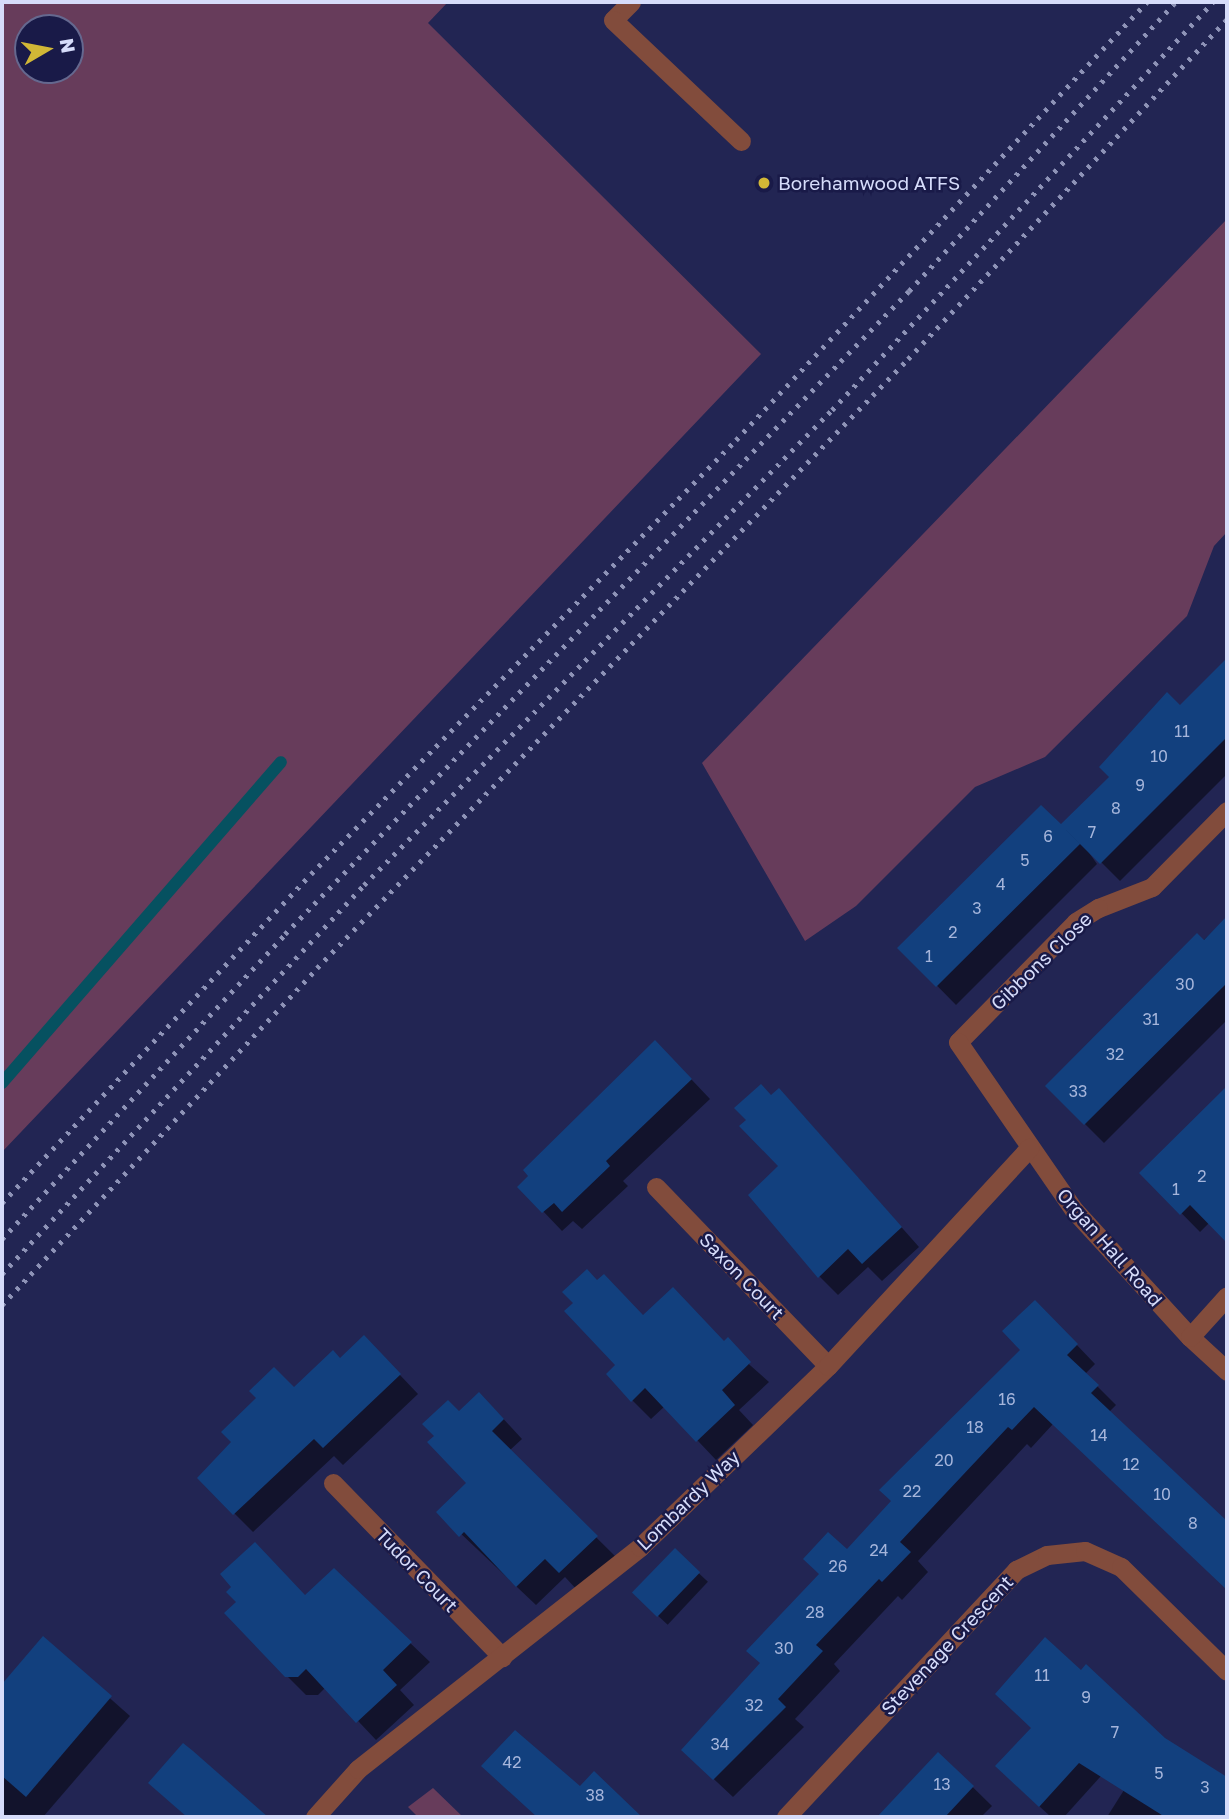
<!DOCTYPE html>
<html>
<head>
<meta charset="utf-8">
<style>
  body { margin:0 }
  #map { position:relative; width:1229px; height:1819px; overflow:hidden; background:#222553; font-family:"Golos Text",sans-serif }
  div>[style] { position:absolute }
  [style*='--x'] { left:calc(var(--x)*1px); top:calc(var(--y)*1px); width:calc(var(--w)*1px); rotate:calc(var(--a)*1deg) }
  .green>* { inset:0; background:#673c5b }
  .shadow>* { inset:0; background:#0007; transform-origin:0 0 }
  .stream>* { height:12px; margin:-6px; padding:0 6px; transform-origin:6px; border-radius:6px; background:#065160 }
  .building>* { inset:0; background:#12407e; transform-origin:0 0 }
  .service>* { height:19px; margin:-9.5px; padding:0 9.5px; transform-origin:9.5px; border-radius:9.5px; background:#824c3c }
  .minor>* { height:19px; margin:-9.5px; padding:0 9.5px; transform-origin:9.5px; border-radius:9.5px; background:#824c3c }
  .rail>* { height:5px; margin-top:-2.5px; transform-origin:0; background:repeating-linear-gradient(90deg,#8e93b7 0 3.5px,transparent 0 10.5px) }
  .dots>* { width:19px; height:19px; translate:-50% -50%; box-sizing:border-box; border:4px solid #191a48; border-radius:50% }
  span { translate:-50% -50%; white-space:nowrap; text-align:center; line-height:1.15; -webkit-text-stroke:5px #191a48; paint-order:stroke }
  .number-label { font-size:16px; color:#a5b5db }
  .number-label span { -webkit-text-stroke-width:0 }
  .poi-label { font-size:19px; color:#d6dcfa }
  .left { translate:0 -50%; text-align:left }
  .street-label { font-size:19px; color:#d6dcfa }
  .frame { position:absolute; inset:0; border:4px solid #d6dcfa; pointer-events:none }
  .north { position:absolute; left:14px; top:14px; width:70px; height:70px; box-sizing:border-box; background:#191a48; border:2px solid #65688f; border-radius:50%; rotate:80deg; font-size:19px; font-weight:700; line-height:28px; text-align:center; color:#d6dcfa }
  .north::after { content:''; display:block; margin:auto; width:24px; height:32px; background:#d1b736; clip-path:polygon(50% 0,100% 100%,50% 72%,0 100%) }
</style>
</head>
<body>
<div id="map">
  <div class="green">
    <div style="clip-path:polygon(evenodd,2px 2px,448px 2px,428px 23px,761px 354px,2px 1152px,2px 2px,28px 28px,70px 28px,70px 70px,28px 70px,28px 28px)"></div>
    <div style="clip-path:polygon(1227px 219px,1227px 532px,1214px 546px,1187px 616px,1045px 757px,975px 787px,856px 906px,805px 941px,702px 763px)"></div>
    <div style="clip-path:polygon(433px 1788px,463px 1817px,418px 1817px,408px 1807px)"></div>
  </div>
  <div class="shadow">
    <div style="clip-path:polygon(1227px 661px,1227px 774px,1120px 881px,1083px 844px,1097px 864px,956px 1005px,900px 948px,1061px 827px)"></div>
    <div style="clip-path:polygon(1224px 921px,1227px 1020px,1104px 1143px,1047px 1086px)"></div>
    <div style="clip-path:polygon(674px 1061px,710px 1099px,623px 1181px,628px 1186px,582px 1229px,573px 1221px,562px 1231px,520px 1187px)"></div>
    <div style="clip-path:polygon(1227px 1088px,1227px 1240px,1210px 1222px,1200px 1232px,1142px 1173px)"></div>
    <div style="clip-path:polygon(772px 1097px,797px 1109px,919px 1247px,882px 1281px,868px 1267px,838px 1295px,819px 1276px,780px 1166px)"></div>
    <div style="clip-path:polygon(598px 1282px,643px 1317px,725px 1343px,769px 1382px,739px 1410px,753px 1425px,716px 1460px,665px 1406px,651px 1419px,632px 1400px,618px 1365px)"></div>
    <div style="clip-path:polygon(1054px 1321px,1095px 1364px,1085px 1374px,1116px 1405px,1109px 1412px,1227px 1523px,1227px 1588px,1053px 1424px,1031px 1448px,1027px 1444px,918px 1561px,928px 1572px,902px 1600px,898px 1596px,834px 1664px,840px 1671px,795px 1719px,804px 1727px,733px 1797px,702px 1768px,762px 1664px,847px 1551px)"></div>
    <div style="clip-path:polygon(382px 1356px,418px 1394px,343px 1465px,334px 1456px,253px 1532px,199px 1478px,233px 1442px,258px 1399px,294px 1389px,340px 1360px)"></div>
    <div style="clip-path:polygon(498px 1413px,522px 1439px,509px 1451px,615px 1556px,578px 1591px,565px 1577px,536px 1605px,438px 1512px,469px 1483px,459px 1414px)"></div>
    <div style="left:675px;top:1551px;width:45px;height:59px;rotate:43deg"></div>
    <div style="clip-path:polygon(334px 1570px,430px 1662px,400px 1690px,414px 1705px,376px 1740px,326px 1687px,318px 1695px,306px 1695px,287px 1676px,305px 1597px)"></div>
    <div style="clip-path:polygon(43px 1639px,130px 1716px,43px 1817px,2px 1817px,2px 1686px)"></div>
    <div style="clip-path:polygon(1081px 1673px,1147px 1725px,1064px 1817px,1051px 1817px,1015px 1784px)"></div>
    <div style="clip-path:polygon(1158px 1736px,1227px 1782px,1227px 1817px,1107px 1817px)"></div>
    <div style="clip-path:polygon(939px 1754px,992px 1806px,981px 1817px,886px 1817px,890px 1806px)"></div>
  </div>
  <div class="stream">
    <div style="--x:2;--y:1083;--w:425;--a:-49"></div>
  </div>
  <div class="building">
    <div style="clip-path:polygon(1227px 658px,1227px 737px,1100px 864px,1065px 829px,1080px 844px,936px 987px,897px 948px,1041px 805px,1061px 824px,1109px 777px,1099px 767px,1167px 692px,1180px 705px)"></div>
    <div style="clip-path:polygon(1227px 916px,1227px 983px,1084px 1125px,1045px 1086px,1197px 933px,1204px 940px)"></div>
    <div style="clip-path:polygon(655px 1040px,692px 1079px,606px 1161px,610px 1166px,562px 1212px,554px 1203px,542px 1213px,517px 1187px,528px 1176px,523px 1170px)"></div>
    <div style="clip-path:polygon(761px 1084px,771px 1095px,779px 1088px,902px 1227px,862px 1264px,848px 1249px,818px 1278px,748px 1195px,778px 1166px,739px 1126px,746px 1120px,734px 1108px)"></div>
    <div style="clip-path:polygon(1227px 1086px,1227px 1243px,1190px 1205px,1180px 1215px,1139px 1173px)"></div>
    <div style="clip-path:polygon(587px 1269px,597px 1280px,604px 1274px,643px 1315px,673px 1287px,724px 1341px,728px 1337px,751px 1362px,722px 1390px,735px 1405px,696px 1442px,645px 1388px,631px 1402px,606px 1374px,615px 1365px,564px 1311px,573px 1303px,562px 1292px)"></div>
    <div style="clip-path:polygon(1035px 1300px,1078px 1344px,1067px 1355px,1099px 1385px,1091px 1393px,1227px 1521px,1227px 1590px,1034px 1407px,1012px 1430px,1008px 1427px,900px 1542px,911px 1552px,882px 1582px,879px 1579px,816px 1645px,823px 1651px,778px 1699px,786px 1707px,713px 1780px,681px 1750px,760px 1663px,746px 1651px,819px 1574px,803px 1559px,828px 1532px,847px 1549px,891px 1501px,879px 1490px,1020px 1350px,1002px 1331px)"></div>
    <div style="clip-path:polygon(364px 1335px,401px 1374px,323px 1448px,314px 1439px,233px 1515px,197px 1478px,231px 1442px,221px 1432px,256px 1398px,249px 1391px,274px 1367px,294px 1387px,333px 1350px,340px 1358px)"></div>
    <div style="clip-path:polygon(479px 1392px,504px 1419px,492px 1431px,598px 1536px,559px 1573px,545px 1559px,516px 1587px,464px 1532px,459px 1537px,436px 1512px,466px 1483px,427px 1442px,434px 1436px,422px 1424px,448px 1400px,459px 1411px)"></div>
    <div style="clip-path:polygon(255px 1542px,305px 1595px,334px 1568px,412px 1642px,383px 1670px,397px 1685px,356px 1723px,306px 1669px,298px 1677px,285px 1677px,224px 1613px,236px 1602px,226px 1592px,231px 1587px,220px 1574px)"></div>
    <div style="left:675px;top:1548px;width:35px;height:62px;rotate:44deg"></div>
    <div style="clip-path:polygon(43px 1636px,112px 1696px,26px 1797px,2px 1776px,2px 1684px)"></div>
    <div style="clip-path:polygon(1045px 1637px,1081px 1670px,1086px 1664px,1165px 1738px,1227px 1777px,1227px 1817px,1165px 1817px,1079px 1763px,1039px 1807px,995px 1766px,1031px 1728px,995px 1694px)"></div>
    <div style="clip-path:polygon(515px 1730px,580px 1786px,594px 1771px,642px 1817px,537px 1817px,481px 1766px)"></div>
    <div style="clip-path:polygon(183px 1743px,193px 1751px,268px 1817px,187px 1817px,148px 1783px)"></div>
    <div style="clip-path:polygon(938px 1752px,974px 1786px,945px 1817px,877px 1817px)"></div>
  </div>
  <div class="service">
    <div style="--x:631;--y:2;--w:25;--a:135"></div>
    <div style="--x:613;--y:20;--w:176;--a:43.4"></div>
  </div>
  <div class="minor">
    <div style="--x:1227;--y:811;--w:107;--a:134.6"></div>
    <div style="--x:1152;--y:887;--w:58;--a:158.7"></div>
    <div style="--x:1098;--y:908;--w:26;--a:148"></div>
    <div style="--x:1076;--y:922;--w:168;--a:134.5"></div>
    <div style="--x:958;--y:1042;--w:204;--a:55.4"></div>
    <div style="--x:1074;--y:1210;--w:172;--a:47.6"></div>
    <div style="--x:1190;--y:1337;--w:50;--a:42.6"></div>
    <div style="--x:656;--y:1187;--w:248;--a:46.1"></div>
    <div style="--x:1190;--y:1337;--w:55;--a:-47.9"></div>
    <div style="--x:333;--y:1483;--w:243;--a:45.8"></div>
    <div style="--x:315;--y:1817;--w:64;--a:-48.1"></div>
    <div style="--x:358;--y:1769;--w:359;--a:-38.2"></div>
    <div style="--x:640;--y:1547;--w:261;--a:-43.9"></div>
    <div style="--x:828;--y:1366;--w:297;--a:-47.3"></div>
    <div style="--x:786;--y:1817;--w:338;--a:-47"></div>
    <div style="--x:1016;--y:1570;--w:34;--a:-26"></div>
    <div style="--x:1047;--y:1555;--w:38;--a:-6"></div>
    <div style="--x:1085;--y:1551;--w:39;--a:24"></div>
    <div style="--x:1121;--y:1567;--w:148;--a:44.5"></div>
  </div>
  <div class="rail">
    <div style="--x:2;--y:1203;--w:451;--a:-46.8"></div>
    <div style="--x:311;--y:874;--w:607;--a:-45.6"></div>
    <div style="--x:736;--y:440;--w:601;--a:-46.82"></div>
    <div style="--x:2;--y:1239;--w:416;--a:-47.1"></div>
    <div style="--x:285;--y:934;--w:896;--a:-45.86"></div>
    <div style="--x:909;--y:291;--w:393;--a:-47.3"></div>
    <div style="--x:2;--y:1274;--w:531;--a:-47.06"></div>
    <div style="--x:364;--y:885;--w:667;--a:-45.43"></div>
    <div style="--x:832;--y:410;--w:558;--a:-46.96"></div>
    <div style="--x:2;--y:1305;--w:461;--a:-46.9"></div>
    <div style="--x:317;--y:968;--w:849;--a:-45.86"></div>
    <div style="--x:908;--y:359;--w:466;--a:-46.8"></div>
  </div>
  <div class="dots">
    <div style="left:764px;top:183px;background:#d1b736"></div>
  </div>
  <div class="number-label">
    <span style="left:1182px;top:731px">11</span>
    <span style="left:1159px;top:756px">10</span>
    <span style="left:1140px;top:785px">9</span>
    <span style="left:1116px;top:808px">8</span>
    <span style="left:1092px;top:832px">7</span>
    <span style="left:1048px;top:836px">6</span>
    <span style="left:1025px;top:860px">5</span>
    <span style="left:1001px;top:884px">4</span>
    <span style="left:977px;top:908px">3</span>
    <span style="left:953px;top:932px">2</span>
    <span style="left:929px;top:956px">1</span>
    <span style="left:1185px;top:984px">30</span>
    <span style="left:1151px;top:1019px">31</span>
    <span style="left:1115px;top:1054px">32</span>
    <span style="left:1078px;top:1091px">33</span>
    <span style="left:1202px;top:1176px">2</span>
    <span style="left:1176px;top:1189px">1</span>
    <span style="left:1007px;top:1399px">16</span>
    <span style="left:975px;top:1427px">18</span>
    <span style="left:1099px;top:1435px">14</span>
    <span style="left:944px;top:1460px">20</span>
    <span style="left:1131px;top:1464px">12</span>
    <span style="left:912px;top:1491px">22</span>
    <span style="left:1162px;top:1494px">10</span>
    <span style="left:1193px;top:1523px">8</span>
    <span style="left:879px;top:1550px">24</span>
    <span style="left:838px;top:1566px">26</span>
    <span style="left:815px;top:1612px">28</span>
    <span style="left:784px;top:1648px">30</span>
    <span style="left:1042px;top:1675px">11</span>
    <span style="left:1086px;top:1697px">9</span>
    <span style="left:754px;top:1705px">32</span>
    <span style="left:1115px;top:1732px">7</span>
    <span style="left:720px;top:1744px">34</span>
    <span style="left:512px;top:1762px">42</span>
    <span style="left:1159px;top:1773px">5</span>
    <span style="left:942px;top:1784px">13</span>
    <span style="left:1205px;top:1787px">3</span>
    <span style="left:595px;top:1795px">38</span>
  </div>
  <div class="poi-label">
    <span class="left" style="left:778px;top:183px">Borehamwood ATFS</span>
  </div>
  <div class="street-label">
    <span style="left:1041px;top:961px;rotate:-44deg">Gibbons Close</span>
    <span style="left:1110px;top:1247px;rotate:49deg">Organ Hall Road</span>
    <span style="left:742px;top:1276px;rotate:46deg">Saxon Court</span>
    <span style="left:688px;top:1500px;rotate:-44deg">Lombardy Way</span>
    <span style="left:417px;top:1570px;rotate:46deg">Tudor Court</span>
    <span style="left:947px;top:1645px;rotate:-47deg">Stevenage Crescent</span>
  </div>
  <div class="frame"></div>
  <div class="north">N</div>
</div>
</body>
</html>
